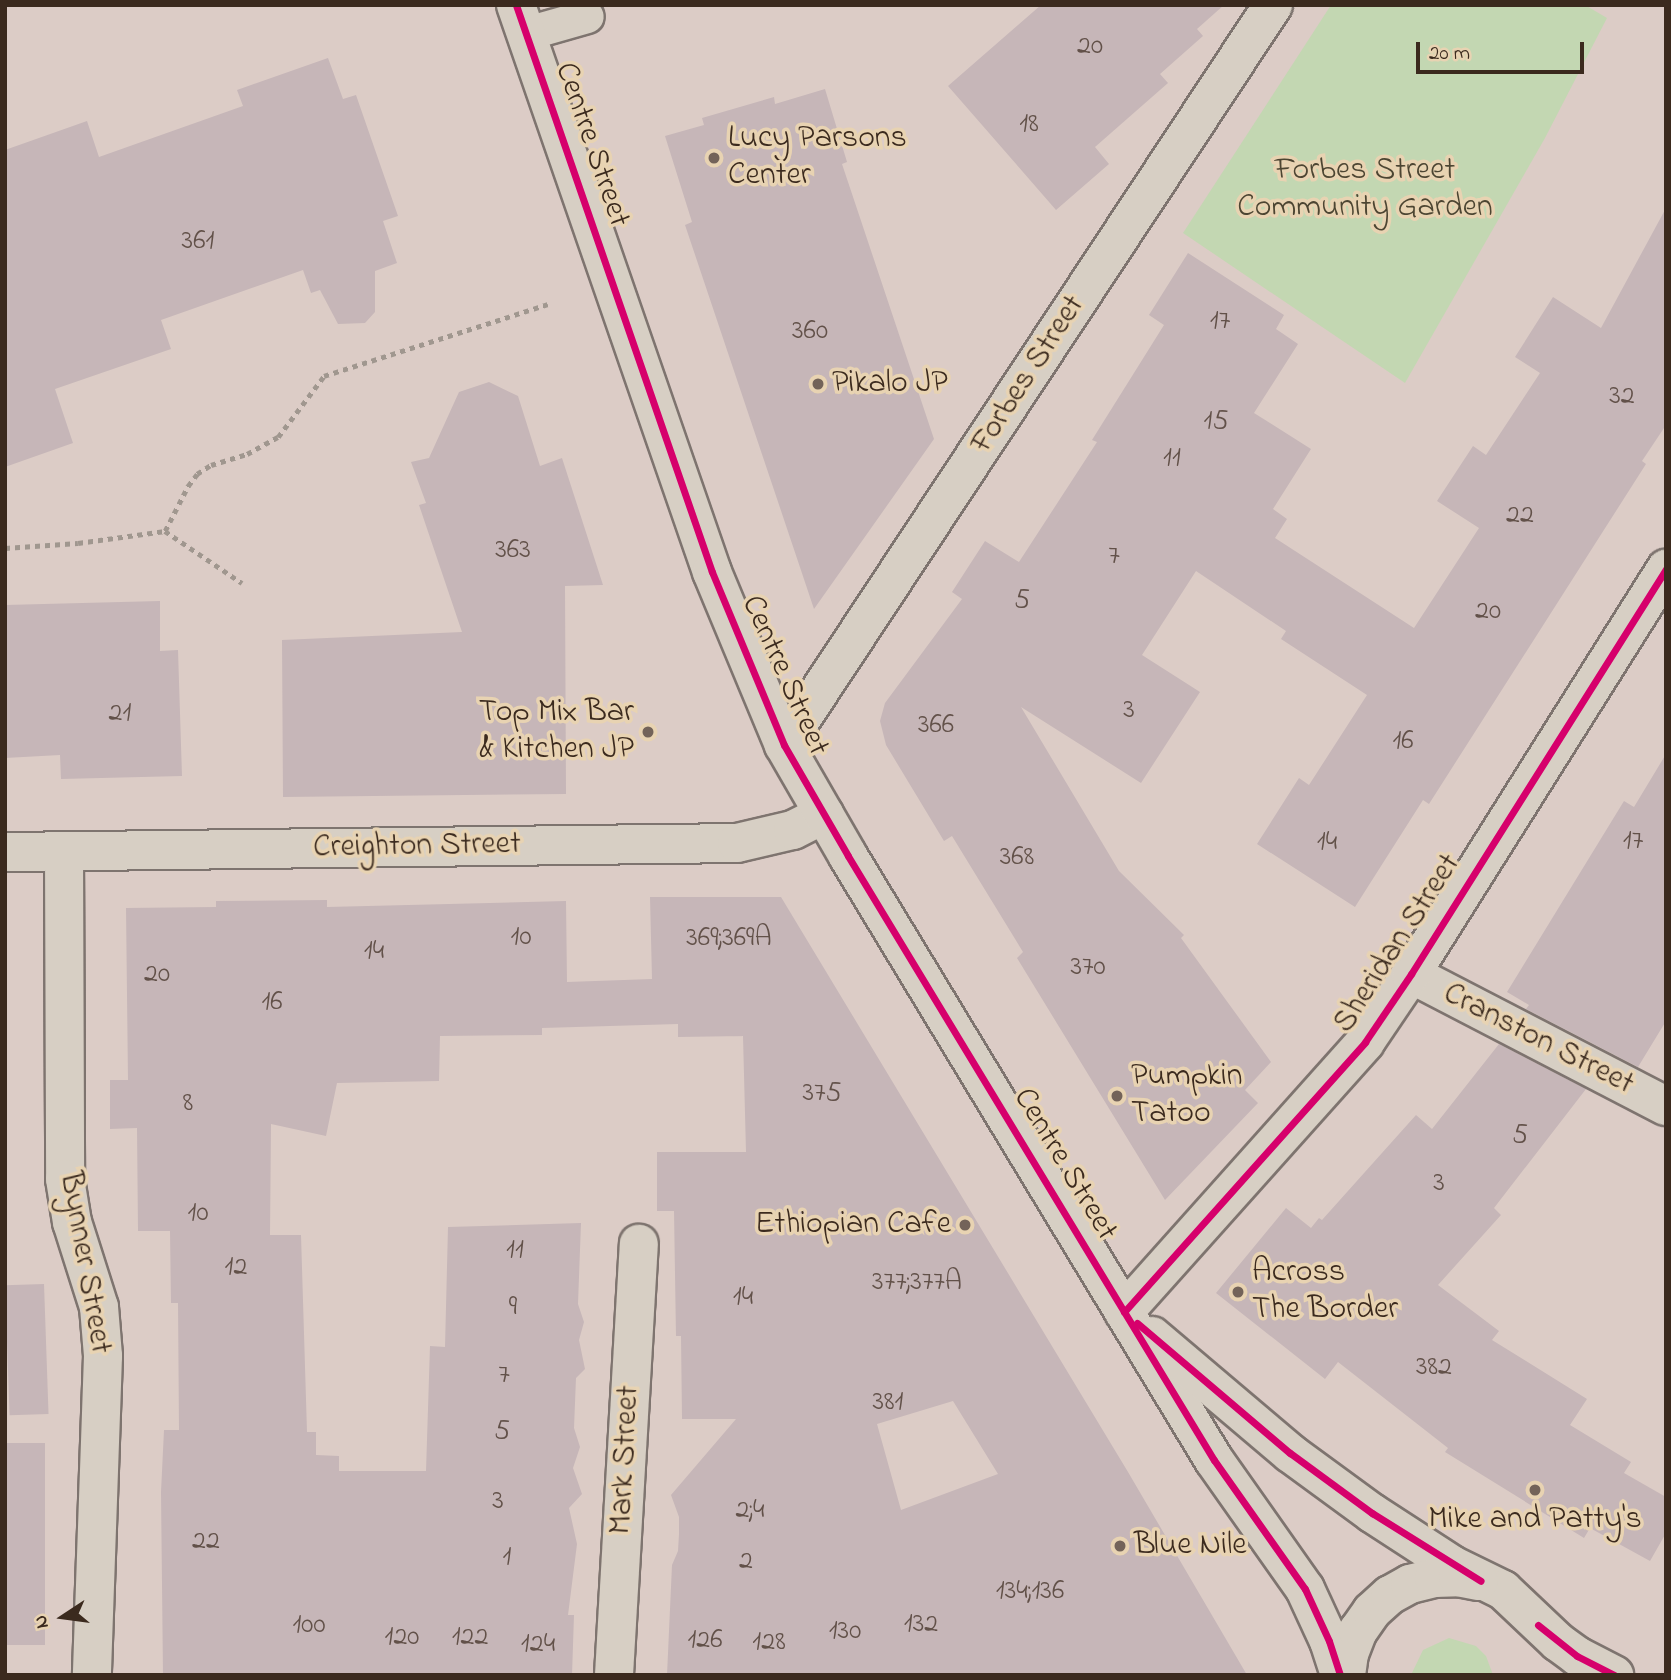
<!DOCTYPE html>
<html>
<head>
<meta charset="utf-8">
<style>
  body { margin:0 }
  #map { position:relative; width:1671px; height:1680px; overflow:hidden; background:#dcccc6; font-family:"Indie Flower",sans-serif }
  div>[style] { position:absolute }
  [style*='--x'] { left:calc(var(--x)*1px); top:calc(var(--y)*1px); width:calc(var(--w)*1px); rotate:calc(var(--a)*1deg) }
  .green>* { inset:0; background:#c3d7b2 }
  .building>* { inset:0; background:#c6b6b8; transform-origin:0 0 }
  .path>* { height:4.5px; margin-top:-2.25px; transform-origin:0; background:repeating-linear-gradient(90deg,#a0978f 0 5px,transparent 0 10px) }
  .roads { filter:drop-shadow(2px 0 #7e746f) drop-shadow(-2px 0 #7e746f) drop-shadow(0 2px #7e746f) drop-shadow(0 -2px #7e746f) }
  .service>* { height:33px; margin:-16.5px; padding:0 16.5px; transform-origin:16.5px; border-radius:16.5px; background:#d7cfc4 }
  .minor>* { height:38px; margin:-19px; padding:0 19px; transform-origin:19px; border-radius:19px; background:#d7cfc4 }
  .secondary>* { height:38px; margin:-19px; padding:0 19px; transform-origin:19px; border-radius:19px; background:#d7cfc4 }
  .cycleway>* { height:7px; margin:-3.5px; padding:0 3.5px; transform-origin:3.5px; border-radius:3.5px; background:#d6006c }
  .dots>* { width:19px; height:19px; translate:-50% -50%; box-sizing:border-box; border:4px solid #e8d3b2; border-radius:50% }
  span { translate:-50% -50%; white-space:nowrap; text-align:center; line-height:1.15; -webkit-text-stroke:7px #e8d3b2; paint-order:stroke }
  .number-label { font-size:28px; color:#625149 }
  .number-label span { -webkit-text-stroke-width:0 }
  .poi-label { font-size:32px; color:#3b2a1e }
  .left { translate:0 -50%; text-align:left }
  .right { translate:-100% -50%; text-align:right }
  .street-label { font-size:32px; color:#3b2a1e }
  .park-label { font-size:32px; color:#4c4532 }
  .frame { position:absolute; inset:0; border:7px solid #3b2a1e; pointer-events:none }
  .north { position:absolute; left:28px; top:1582px; width:70px; height:70px; -webkit-text-stroke:5px #e8d3b2; paint-order:stroke; rotate:257deg; font-size:19px; font-weight:700; line-height:28px; text-align:center; color:#3b2a1e }
  .north::after { content:''; display:block; margin:auto; width:24px; height:32px; background:#3b2a1e; clip-path:polygon(50% 0,100% 100%,50% 72%,0 100%) }
  .scale { position:absolute; left:1416px; top:42px; width:168px; height:32px; box-sizing:border-box; border:4px solid #3b2a1e; border-top:0; padding-left:9px; font-size:21px; line-height:24px; white-space:nowrap; color:#3b2a1e; -webkit-text-stroke:5px #e8d3b2; paint-order:stroke }
</style>
</head>
<body>
<div id="map">
  <div class="green">
    <div style="clip-path:polygon(1331px 5px,1585px 5px,1607px 18px,1545px 138px,1405px 383px,1183px 233px)"></div>
    <div style="clip-path:polygon(1449px 1638px,1476px 1646px,1486px 1656px,1493px 1675px,1411px 1675px,1423px 1650px)"></div>
  </div>
  <div class="building">
    <div style="clip-path:polygon(1041px 5px,1224px 5px,1197px 29px,1203px 36px,1160px 74px,1168px 83px,1095px 147px,1109px 164px,1056px 210px,948px 86px)"></div>
    <div style="clip-path:polygon(328px 58px,343px 99px,356px 95px,398px 216px,383px 221px,397px 263px,375px 271px,375px 312px,365px 323px,338px 324px,320px 290px,311px 293px,303px 270px,161px 320px,171px 349px,55px 389px,73px 443px,5px 467px,5px 150px,87px 121px,99px 157px,243px 106px,237px 90px)"></div>
    <div style="clip-path:polygon(825px 89px,847px 162px,842px 164px,934px 439px,814px 609px,685px 225px,692px 222px,665px 136px,704px 125px,702px 118px,774px 97px,775px 104px)"></div>
    <div style="clip-path:polygon(1666px 208px,1666px 425px,1642px 461px,1646px 464px,1429px 804px,1423px 800px,1355px 907px,1257px 844px,1299px 778px,1309px 785px,1367px 695px,1281px 639px,1286px 631px,1196px 571px,1142px 655px,1200px 692px,1141px 783px,1021px 707px,1119px 871px,1184px 935px,1181px 938px,1271px 1062px,1245px 1090px,1258px 1103px,1165px 1200px,1017px 958px,1023px 952px,952px 836px,944px 841px,886px 745px,880px 721px,885px 703px,962px 599px,952px 592px,985px 541px,1019px 562px,1097px 442px,1092px 440px,1164px 325px,1149px 315px,1188px 253px,1284px 315px,1276px 329px,1298px 344px,1254px 413px,1311px 449px,1273px 509px,1287px 519px,1275px 538px,1414px 628px,1479px 528px,1437px 501px,1473px 446px,1486px 455px,1540px 373px,1515px 357px,1553px 297px,1601px 328px)"></div>
    <div style="clip-path:polygon(489px 382px,518px 396px,540px 466px,562px 458px,603px 585px,565px 586px,566px 794px,283px 797px,282px 640px,462px 632px,419px 505px,426px 503px,411px 462px,429px 458px,459px 392px)"></div>
    <div style="clip-path:polygon(160px 601px,160px 651px,178px 650px,182px 776px,61px 779px,60px 755px,5px 758px,5px 605px)"></div>
    <div style="clip-path:polygon(1666px 754px,1666px 1021px,1638px 1067px,1526px 1009px,1529px 1005px,1507px 992px,1624px 801px,1634px 807px)"></div>
    <div style="clip-path:polygon(evenodd,650px 897px,781px 897px,1128px 1472px,1247px 1675px,667px 1675px,672px 1565px,678px 1551px,679px 1534px,679px 1517px,671px 1495px,736px 1419px,682px 1419px,681px 1336px,676px 1336px,674px 1211px,657px 1211px,657px 1152px,746px 1152px,743px 1036px,678px 1037px,678px 1024px,542px 1028px,542px 1035px,440px 1036px,439px 1081px,337px 1083px,326px 1136px,271px 1124px,270px 1235px,301px 1235px,307px 1432px,316px 1432px,316px 1455px,339px 1456px,339px 1471px,426px 1471px,430px 1346px,445px 1347px,448px 1227px,581px 1223px,578px 1304px,584px 1322px,579px 1340px,585px 1369px,576px 1378px,574px 1428px,580px 1447px,573px 1468px,582px 1494px,569px 1508px,577px 1544px,568px 1615px,574px 1615px,572px 1675px,163px 1675px,161px 1492px,164px 1430px,179px 1430px,178px 1303px,171px 1303px,170px 1231px,138px 1231px,137px 1128px,110px 1129px,110px 1080px,128px 1080px,126px 908px,216px 907px,216px 901px,327px 900px,327px 907px,566px 901px,567px 982px,652px 979px,650px 897px,953px 1401px,998px 1474px,901px 1510px,877px 1424px,953px 1401px)"></div>
    <div style="clip-path:polygon(1499px 1044px,1586px 1089px,1494px 1208px,1501px 1215px,1438px 1285px,1499px 1331px,1492px 1340px,1587px 1399px,1570px 1425px,1631px 1462px,1624px 1473px,1666px 1497px,1666px 1533px,1650px 1561px,1590px 1528px,1584px 1538px,1445px 1452px,1448px 1448px,1338px 1362px,1325px 1379px,1216px 1293px,1286px 1208px,1311px 1228px,1319px 1218px,1322px 1220px,1416px 1115px,1432px 1129px)"></div>
    <div style="left:44px;top:1284px;width:130px;height:39px;rotate:88deg"></div>
    <div style="left:5px;top:1443px;width:40px;height:202px"></div>
  </div>
  <div class="path">
    <div style="--x:165;--y:531;--w:51;--a:-62.9"></div>
    <div style="--x:188;--y:486;--w:15;--a:-53"></div>
    <div style="--x:197;--y:474;--w:17;--a:-33"></div>
    <div style="--x:211;--y:465;--w:38;--a:-17"></div>
    <div style="--x:247;--y:454;--w:35;--a:-29"></div>
    <div style="--x:278;--y:437;--w:76;--a:-53"></div>
    <div style="--x:324;--y:376;--w:235;--a:-17.8"></div>
    <div style="--x:5;--y:548;--w:73;--a:-3.9"></div>
    <div style="--x:78;--y:543;--w:88;--a:-7.9"></div>
    <div style="--x:165;--y:531;--w:93;--a:34"></div>
  </div>
  <div class="roads">
    <div class="service">
      <div style="--x:527;--y:33;--w:62;--a:-15.8"></div>
    </div>
    <div class="minor">
      <div style="--x:784;--y:745;--w:887;--a:-56.54"></div>
      <div style="--x:64;--y:851;--w:328;--a:89.8"></div>
      <div style="--x:65;--y:1179;--w:44;--a:80.8"></div>
      <div style="--x:72;--y:1222;--w:89;--a:72.4"></div>
      <div style="--x:99;--y:1307;--w:49;--a:85.3"></div>
      <div style="--x:103;--y:1356;--w:319;--a:92"></div>
      <div style="--x:5;--y:852;--w:732;--a:-0.7"></div>
      <div style="--x:737;--y:843;--w:57;--a:-13.1"></div>
      <div style="--x:793;--y:830;--w:35;--a:-27"></div>
      <div style="--x:1411;--y:974;--w:287;--a:27.4"></div>
      <div style="--x:1124;--y:1312;--w:362;--a:-48.2"></div>
      <div style="--x:1365;--y:1042;--w:82;--a:-55.9"></div>
      <div style="--x:1411;--y:974;--w:479;--a:-57.8"></div>
      <div style="--x:614;--y:1675;--w:432;--a:-86.7"></div>
    </div>
    <div class="secondary">
      <div style="--x:516;--y:5;--w:600;--a:70.93"></div>
      <div style="--x:712;--y:572;--w:187;--a:67.4"></div>
      <div style="--x:784;--y:745;--w:128;--a:60"></div>
      <div style="--x:848;--y:856;--w:706;--a:58.79"></div>
      <div style="--x:1214;--y:1460;--w:158;--a:54.8"></div>
      <div style="--x:1305;--y:1589;--w:57;--a:65.2"></div>
      <div style="--x:1329;--y:1641;--w:36;--a:72"></div>
      <div style="--x:1152;--y:1336;--w:181;--a:40.3"></div>
      <div style="--x:1290;--y:1453;--w:102;--a:36.2"></div>
      <div style="--x:1372;--y:1513;--w:95;--a:33"></div>
      <div style="--x:1452;--y:1565;--w:57;--a:26.1"></div>
      <div style="--x:1503;--y:1590;--w:76;--a:43.4"></div>
      <div style="--x:1558;--y:1642;--w:24;--a:36"></div>
      <div style="--x:1577;--y:1656;--w:42;--a:27.2"></div>
      <div style="--x:1346;--y:1675;--w:21;--a:-82"></div>
      <div style="--x:1349;--y:1654;--w:25;--a:-69"></div>
      <div style="--x:1358;--y:1631;--w:24;--a:-55"></div>
      <div style="--x:1372;--y:1611;--w:24;--a:-42"></div>
      <div style="--x:1390;--y:1595;--w:23;--a:-29"></div>
      <div style="--x:1410;--y:1584;--w:25;--a:-14"></div>
      <div style="--x:1434;--y:1578;--w:24;--a:-2"></div>
      <div style="--x:1458;--y:1577;--w:21;--a:11"></div>
    </div>
  </div>
  <div class="cycleway">
    <div style="--x:516;--y:5;--w:600;--a:70.93"></div>
    <div style="--x:712;--y:572;--w:187;--a:67.4"></div>
    <div style="--x:784;--y:745;--w:128;--a:60"></div>
    <div style="--x:848;--y:856;--w:706;--a:58.79"></div>
    <div style="--x:1214;--y:1460;--w:158;--a:54.8"></div>
    <div style="--x:1305;--y:1589;--w:57;--a:65.2"></div>
    <div style="--x:1329;--y:1641;--w:36;--a:72"></div>
    <div style="--x:1124;--y:1312;--w:362;--a:-48.2"></div>
    <div style="--x:1365;--y:1042;--w:82;--a:-55.9"></div>
    <div style="--x:1411;--y:974;--w:479;--a:-57.8"></div>
    <div style="--x:1137;--y:1323;--w:201;--a:40.4"></div>
    <div style="--x:1290;--y:1453;--w:102;--a:36.2"></div>
    <div style="--x:1372;--y:1513;--w:128;--a:32"></div>
    <div style="--x:1538;--y:1625;--w:50;--a:38.5"></div>
    <div style="--x:1577;--y:1656;--w:42;--a:27.2"></div>
  </div>
  <div class="dots">
    <div style="left:714px;top:158px;background:#736359"></div>
    <div style="left:818px;top:384px;background:#736359"></div>
    <div style="left:648px;top:732px;background:#736359"></div>
    <div style="left:1117px;top:1096px;background:#736359"></div>
    <div style="left:965px;top:1225px;background:#736359"></div>
    <div style="left:1238px;top:1292px;background:#736359"></div>
    <div style="left:1535px;top:1490px;background:#736359"></div>
    <div style="left:1120px;top:1546px;background:#736359"></div>
  </div>
  <div class="number-label">
    <span style="left:1090px;top:47px">20</span>
    <span style="left:1029px;top:125px">18</span>
    <span style="left:198px;top:242px">361</span>
    <span style="left:1220px;top:322px">17</span>
    <span style="left:810px;top:332px">360</span>
    <span style="left:1622px;top:397px">32</span>
    <span style="left:1216px;top:422px">15</span>
    <span style="left:1172px;top:459px">11</span>
    <span style="left:1520px;top:516px">22</span>
    <span style="left:513px;top:551px">363</span>
    <span style="left:1114px;top:557px">7</span>
    <span style="left:1022px;top:601px">5</span>
    <span style="left:1488px;top:612px">20</span>
    <span style="left:1129px;top:711px">3</span>
    <span style="left:120px;top:714px">21</span>
    <span style="left:936px;top:726px">366</span>
    <span style="left:1403px;top:742px">16</span>
    <span style="left:1633px;top:842px">17</span>
    <span style="left:1327px;top:843px">14</span>
    <span style="left:1017px;top:858px">368</span>
    <span style="left:521px;top:938px">10</span>
    <span style="left:729px;top:939px">369;369A</span>
    <span style="left:374px;top:952px">14</span>
    <span style="left:1088px;top:968px">370</span>
    <span style="left:157px;top:975px">20</span>
    <span style="left:272px;top:1003px">16</span>
    <span style="left:822px;top:1094px">375</span>
    <span style="left:188px;top:1104px">8</span>
    <span style="left:1520px;top:1136px">5</span>
    <span style="left:1439px;top:1184px">3</span>
    <span style="left:198px;top:1214px">10</span>
    <span style="left:515px;top:1251px">11</span>
    <span style="left:236px;top:1268px">12</span>
    <span style="left:917px;top:1283px">377;377A</span>
    <span style="left:743px;top:1298px">14</span>
    <span style="left:513px;top:1308px">9</span>
    <span style="left:1434px;top:1368px">382</span>
    <span style="left:504px;top:1376px">7</span>
    <span style="left:888px;top:1403px">381</span>
    <span style="left:502px;top:1432px">5</span>
    <span style="left:498px;top:1502px">3</span>
    <span style="left:750px;top:1511px">2;4</span>
    <span style="left:206px;top:1542px">22</span>
    <span style="left:507px;top:1558px">1</span>
    <span style="left:746px;top:1562px">2</span>
    <span style="left:1030px;top:1592px">134;136</span>
    <span style="left:921px;top:1625px">132</span>
    <span style="left:309px;top:1626px">100</span>
    <span style="left:845px;top:1632px">130</span>
    <span style="left:402px;top:1638px">120</span>
    <span style="left:470px;top:1638px">122</span>
    <span style="left:705px;top:1641px">126</span>
    <span style="left:769px;top:1643px">128</span>
    <span style="left:538px;top:1645px">124</span>
  </div>
  <div class="poi-label">
    <span class="left" style="left:728px;top:158px">Lucy Parsons<br>Center</span>
    <span class="left" style="left:832px;top:384px">Pikalo JP</span>
    <span class="right" style="left:634px;top:732px">Top Mix Bar<br>&amp; Kitchen JP</span>
    <span class="left" style="left:1131px;top:1096px">Pumpkin<br>Tatoo</span>
    <span class="right" style="left:951px;top:1225px">Ethiopian Cafe</span>
    <span class="left" style="left:1252px;top:1292px">Across<br>The Border</span>
    <span style="left:1535px;top:1520px">Mike and Patty's</span>
    <span class="left" style="left:1134px;top:1546px">Blue Nile</span>
  </div>
  <div class="street-label">
    <span style="left:591px;top:145px;rotate:71deg">Centre Street</span>
    <span style="left:1029px;top:375px;rotate:-57deg">Forbes Street</span>
    <span style="left:784px;top:676px;rotate:66deg">Centre Street</span>
    <span style="left:417px;top:847px;rotate:-1deg">Creighton Street</span>
    <span style="left:1398px;top:944px;rotate:-57deg">Sheridan Street</span>
    <span style="left:1538px;top:1040px;rotate:27deg">Cranston Street</span>
    <span style="left:1064px;top:1165px;rotate:59deg">Centre Street</span>
    <span style="left:84px;top:1263px;rotate:80deg">Bynner Street</span>
    <span style="left:626px;top:1460px;rotate:-87deg">Mark Street</span>
  </div>
  <div class="park-label">
    <span style="left:1365px;top:190px">Forbes Street<br>Community Garden</span>
  </div>
  <div class="frame"></div>
  <div class="north">N</div>
  <div class="scale">20 m</div>
</div>
</body>
</html>
